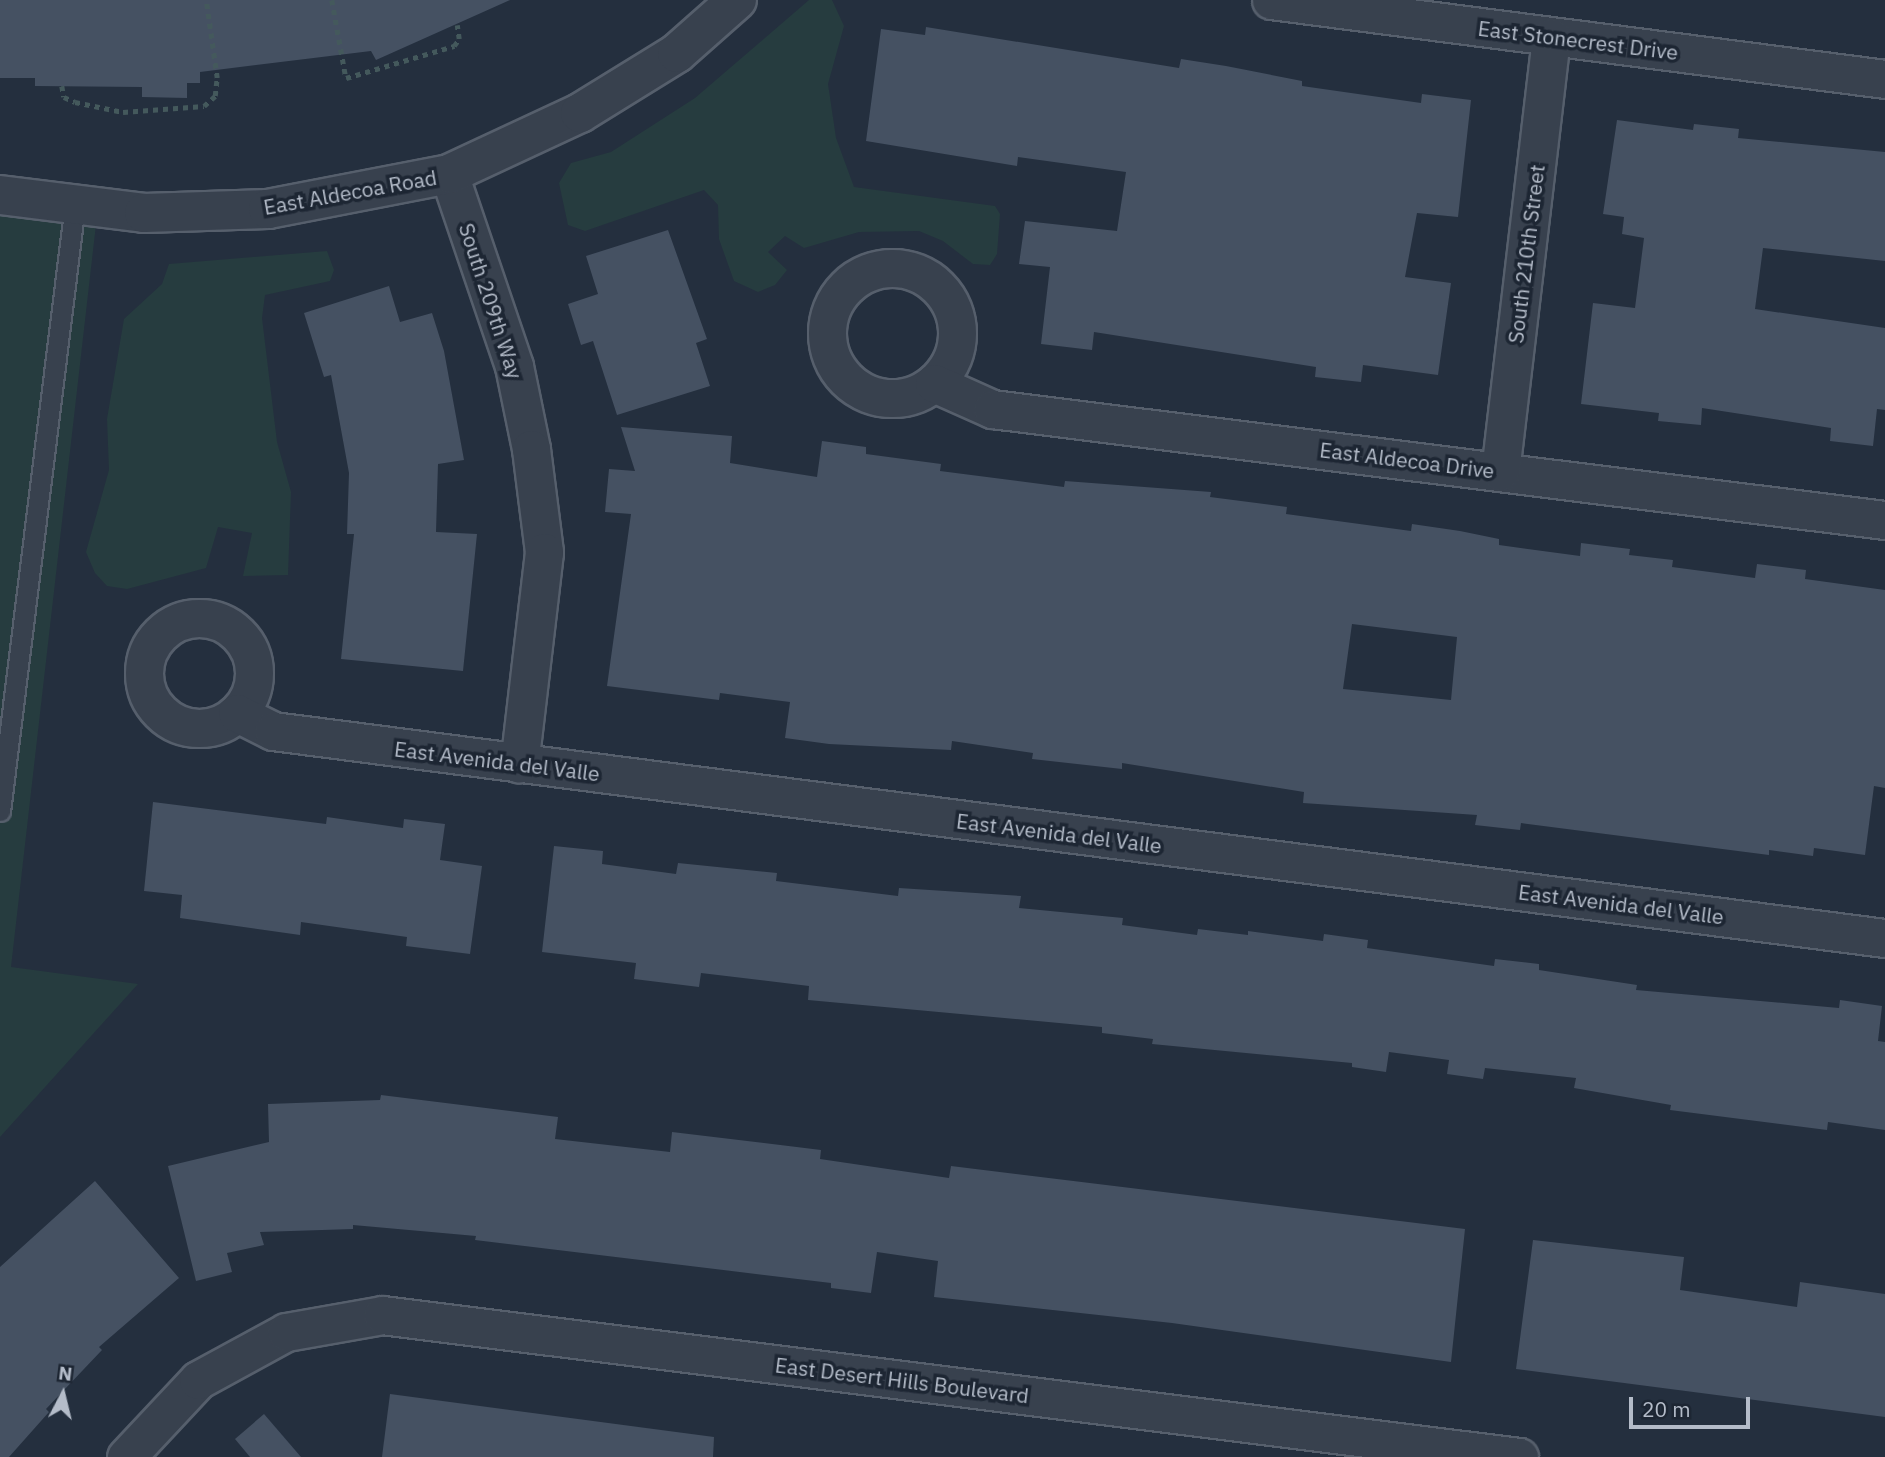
<!DOCTYPE html>
<html>
<head>
<meta charset="utf-8">
<style>
  body { margin:0 }
  #map { position:relative; width:1885px; height:1457px; overflow:hidden; background:#242f3e; font-family:"IBM Plex Sans",sans-serif }
  div>[style] { position:absolute }
  [style*='--x'] { left:calc(var(--x)*1px); top:calc(var(--y)*1px); width:calc(var(--w)*1px); rotate:calc(var(--a)*1deg) }
  .green>* { inset:0; background:#263c3f }
  .building>* { inset:0; background:#455162 }
  .path>* { height:4.5px; margin-top:-2.25px; transform-origin:0; background:repeating-linear-gradient(90deg,#44595c 0 5px,transparent 0 10px) }
  .roads { filter:drop-shadow(2px 0 #565f6c) drop-shadow(-2px 0 #565f6c) drop-shadow(0 2px #565f6c) drop-shadow(0 -2px #565f6c) }
  .service>* { height:19px; margin:-9.5px; padding:0 9.5px; transform-origin:9.5px; border-radius:9.5px; background:#38414e }
  .minor>* { height:37px; margin:-18.5px; padding:0 18.5px; transform-origin:18.5px; border-radius:18.5px; background:#38414e }
  .minor>.ring { margin:-18.5px; padding:0; box-sizing:content-box; background:none; border:37px solid #38414e; border-radius:50% }
  .tertiary>* { height:38px; margin:-19px; padding:0 19px; transform-origin:19px; border-radius:19px; background:#38414e }
  span { translate:-50% -50%; white-space:nowrap; text-align:center; line-height:1.15; -webkit-text-stroke:7px #1d2633; paint-order:stroke }
  .street-label { font-size:21px; color:#b4bcc9 }
  .north { position:absolute; left:28px; top:1359px; width:70px; height:70px; -webkit-text-stroke:5px #1d2633; paint-order:stroke; rotate:7deg; font-size:19px; font-weight:700; line-height:28px; text-align:center; color:#b4bcc9 }
  .north::after { content:''; display:block; margin:auto; width:24px; height:32px; background:#b4bcc9; clip-path:polygon(50% 0,100% 100%,50% 72%,0 100%) }
  .scale { position:absolute; left:1629px; top:1397px; width:121px; height:32px; box-sizing:border-box; border:4px solid #b4bcc9; border-top:0; padding-left:9px; font-size:21px; line-height:24px; white-space:nowrap; color:#b4bcc9; -webkit-text-stroke:5px #1d2633; paint-order:stroke }
</style>
</head>
<body>
<div id="map">
  <div class="green">
    <div style="clip-path:polygon(809px 0,832px 0,844px 26px,828px 84px,836px 138px,854px 187px,995px 206px,1000px 214px,997px 254px,990px 265px,973px 264px,943px 241px,919px 231px,859px 232px,804px 248px,785px 236px,768px 252px,787px 270px,775px 285px,758px 292px,734px 281px,719px 239px,718px 205px,704px 190px,585px 231px,568px 225px,559px 183px,571px 163px,611px 152px,695px 98px)"></div>
    <div style="clip-path:polygon(0 195px,98px 207px,11px 967px,138px 984px,0 1137px)"></div>
    <div style="clip-path:polygon(327px 251px,334px 270px,330px 281px,265px 295px,262px 318px,277px 442px,291px 492px,288px 575px,243px 576px,252px 533px,218px 527px,206px 568px,127px 589px,107px 586px,95px 573px,86px 552px,109px 470px,107px 419px,124px 319px,162px 284px,169px 264px)"></div>
  </div>
  <div class="building">
    <div style="clip-path:polygon(0 0,510px 0,376px 60px,371px 51px,200px 72px,200px 83px,187px 83px,187px 98px,142px 97px,142px 87px,35px 86px,35px 78px,0 78px)"></div>
    <div style="clip-path:polygon(926px 27px,1179px 68px,1181px 59px,1226px 66px,1302px 81px,1302px 86px,1421px 103px,1422px 94px,1471px 100px,1458px 217px,1417px 213px,1405px 277px,1451px 283px,1438px 375px,1363px 365px,1361px 382px,1315px 377px,1316px 367px,1094px 332px,1092px 350px,1041px 344px,1050px 267px,1019px 264px,1025px 221px,1117px 231px,1126px 172px,1018px 157px,1017px 166px,866px 141px,881px 29px,925px 35px)"></div>
    <div style="clip-path:polygon(1617px 120px,1693px 130px,1694px 124px,1739px 129px,1738px 138px,1885px 152px,1885px 261px,1763px 248px,1755px 309px,1885px 328px,1885px 410px,1877px 409px,1873px 446px,1830px 441px,1831px 428px,1702px 408px,1701px 425px,1658px 421px,1659px 413px,1581px 404px,1593px 303px,1635px 308px,1644px 238px,1622px 234px,1624px 217px,1603px 214px)"></div>
    <div style="clip-path:polygon(668px 230px,707px 339px,696px 343px,710px 386px,617px 415px,593px 341px,581px 345px,568px 304px,598px 294px,586px 256px)"></div>
    <div style="clip-path:polygon(389px 286px,400px 322px,432px 313px,444px 351px,464px 460px,438px 464px,436px 532px,477px 534px,463px 671px,341px 659px,354px 534px,347px 534px,349px 473px,331px 375px,324px 377px,304px 313px)"></div>
    <div style="clip-path:polygon(evenodd,621px 427px,732px 436px,730px 463px,817px 477px,822px 441px,866px 447px,866px 454px,941px 464px,940px 471px,1064px 487px,1065px 481px,1211px 492px,1210px 497px,1287px 507px,1286px 514px,1411px 531px,1412px 524px,1460px 531px,1499px 539px,1499px 545px,1580px 556px,1581px 543px,1630px 549px,1629px 555px,1673px 560px,1672px 567px,1755px 578px,1757px 564px,1806px 570px,1805px 579px,1885px 590px,1885px 788px,1874px 786px,1865px 855px,1814px 848px,1813px 856px,1769px 850px,1769px 855px,1521px 823px,1520px 830px,1475px 825px,1477px 815px,1303px 803px,1304px 792px,1122px 763px,1122px 769px,1032px 759px,1033px 753px,952px 741px,951px 750px,829px 744px,785px 738px,790px 702px,720px 693px,719px 700px,607px 686px,631px 514px,605px 512px,609px 469px,635px 471px,621px 427px,1352px 624px,1457px 637px,1451px 700px,1343px 689px,1352px 624px)"></div>
    <div style="clip-path:polygon(153px 802px,326px 824px,327px 817px,403px 828px,404px 819px,445px 824px,440px 860px,482px 866px,470px 954px,406px 946px,407px 937px,301px 922px,300px 935px,180px 918px,182px 895px,144px 891px)"></div>
    <div style="clip-path:polygon(554px 846px,603px 851px,602px 864px,676px 874px,678px 863px,777px 873px,776px 881px,898px 896px,899px 888px,1021px 896px,1019px 908px,1123px 918px,1122px 925px,1197px 935px,1198px 929px,1248px 935px,1248px 931px,1323px 941px,1324px 934px,1368px 940px,1367px 948px,1494px 966px,1495px 959px,1539px 964px,1539px 970px,1637px 985px,1636px 990px,1839px 1008px,1840px 1000px,1882px 1006px,1878px 1041px,1885px 1042px,1885px 1130px,1828px 1122px,1827px 1130px,1670px 1110px,1671px 1105px,1574px 1088px,1576px 1078px,1485px 1068px,1483px 1079px,1447px 1074px,1449px 1060px,1389px 1052px,1386px 1072px,1352px 1067px,1352px 1063px,1152px 1044px,1153px 1039px,1102px 1033px,1102px 1027px,808px 1000px,809px 986px,701px 973px,699px 987px,634px 979px,636px 963px,542px 952px)"></div>
    <div style="clip-path:polygon(381px 1095px,558px 1117px,555px 1139px,670px 1152px,672px 1132px,821px 1150px,820px 1159px,949px 1178px,951px 1166px,1465px 1229px,1451px 1362px,1172px 1323px,934px 1297px,938px 1261px,877px 1252px,871px 1293px,831px 1288px,831px 1283px,475px 1240px,476px 1236px,353px 1225px,353px 1229px,260px 1232px,264px 1245px,227px 1253px,232px 1272px,196px 1281px,168px 1166px,269px 1142px,268px 1104px,380px 1100px)"></div>
    <div style="clip-path:polygon(95px 1181px,179px 1278px,99px 1347px,102px 1350px,46px 1409px,49px 1412px,9px 1457px,0 1457px,0 1267px)"></div>
    <div style="clip-path:polygon(1533px 1240px,1684px 1257px,1680px 1290px,1797px 1307px,1800px 1282px,1885px 1294px,1885px 1417px,1516px 1369px)"></div>
    <div style="clip-path:polygon(390px 1394px,714px 1437px,713px 1457px,382px 1457px)"></div>
    <div style="clip-path:polygon(264px 1414px,301px 1457px,250px 1457px,235px 1439px)"></div>
  </div>
  <div class="path">
    <div style="--x:332;--y:0;--w:79;--a:79.8"></div>
    <div style="--x:346;--y:78;--w:113;--a:-16.5"></div>
    <div style="--x:454;--y:46;--w:9;--a:-54"></div>
    <div style="--x:459;--y:39;--w:14;--a:-98"></div>
    <div style="--x:62;--y:86;--w:11;--a:80"></div>
    <div style="--x:64;--y:97;--w:12;--a:24"></div>
    <div style="--x:75;--y:102;--w:49;--a:11.8"></div>
    <div style="--x:123;--y:112;--w:81;--a:-4.2"></div>
    <div style="--x:204;--y:106;--w:15;--a:-42"></div>
    <div style="--x:215;--y:96;--w:18;--a:-84"></div>
    <div style="--x:217;--y:78;--w:79;--a:-98"></div>
  </div>
  <div class="roads">
    <div class="service">
      <div style="--x:0;--y:811;--w:612;--a:-82.96"></div>
    </div>
    <div class="minor">
      <div style="--x:1271;--y:0;--w:619;--a:7.33"></div>
      <div style="--x:449;--y:174;--w:203;--a:71.3"></div>
      <div style="--x:514;--y:366;--w:85;--a:78.4"></div>
      <div style="--x:531;--y:449;--w:104;--a:82.8"></div>
      <div style="--x:544;--y:552;--w:213;--a:96.7"></div>
      <div class="ring" style="left:827px;top:268px;width:93px;height:93px"></div>
      <div style="--x:934;--y:383;--w:64;--a:24.1"></div>
      <div style="--x:992;--y:409;--w:900;--a:7.09"></div>
      <div style="--x:1500;--y:472;--w:438;--a:-83.3"></div>
      <div class="ring" style="left:144px;top:618px;width:73px;height:73px"></div>
      <div style="--x:237;--y:713;--w:40;--a:26.6"></div>
      <div style="--x:273;--y:731;--w:1625;--a:7.32"></div>
      <div style="--x:126;--y:1457;--w:105;--a:-46.9"></div>
      <div style="--x:198;--y:1380;--w:100;--a:-28.6"></div>
      <div style="--x:286;--y:1332;--w:97;--a:-10"></div>
      <div style="--x:382;--y:1315;--w:1146;--a:7.12"></div>
    </div>
    <div class="tertiary">
      <div style="--x:0;--y:195;--w:145;--a:7.1"></div>
      <div style="--x:144;--y:213;--w:124;--a:-1.8"></div>
      <div style="--x:268;--y:209;--w:184;--a:-10.9"></div>
      <div style="--x:449;--y:174;--w:145;--a:-25"></div>
      <div style="--x:580;--y:113;--w:114;--a:-31.7"></div>
      <div style="--x:677;--y:53;--w:80;--a:-41.5"></div>
    </div>
  </div>
  <div class="street-label">
    <span style="left:1578px;top:40px;rotate:7deg">East Stonecrest Drive</span>
    <span style="left:350px;top:192px;rotate:-10deg">East Aldecoa Road</span>
    <span style="left:1526px;top:254px;rotate:-83deg">South 210th Street</span>
    <span style="left:491px;top:301px;rotate:72deg">South 209th Way</span>
    <span style="left:1407px;top:460px;rotate:7deg">East Aldecoa Drive</span>
    <span style="left:497px;top:761px;rotate:7deg">East Avenida del Valle</span>
    <span style="left:1059px;top:833px;rotate:7deg">East Avenida del Valle</span>
    <span style="left:1621px;top:904px;rotate:7deg">East Avenida del Valle</span>
    <span style="left:902px;top:1380px;rotate:7deg">East Desert Hills Boulevard</span>
  </div>
  <div class="north">N</div>
  <div class="scale">20 m</div>
</div>
</body>
</html>
